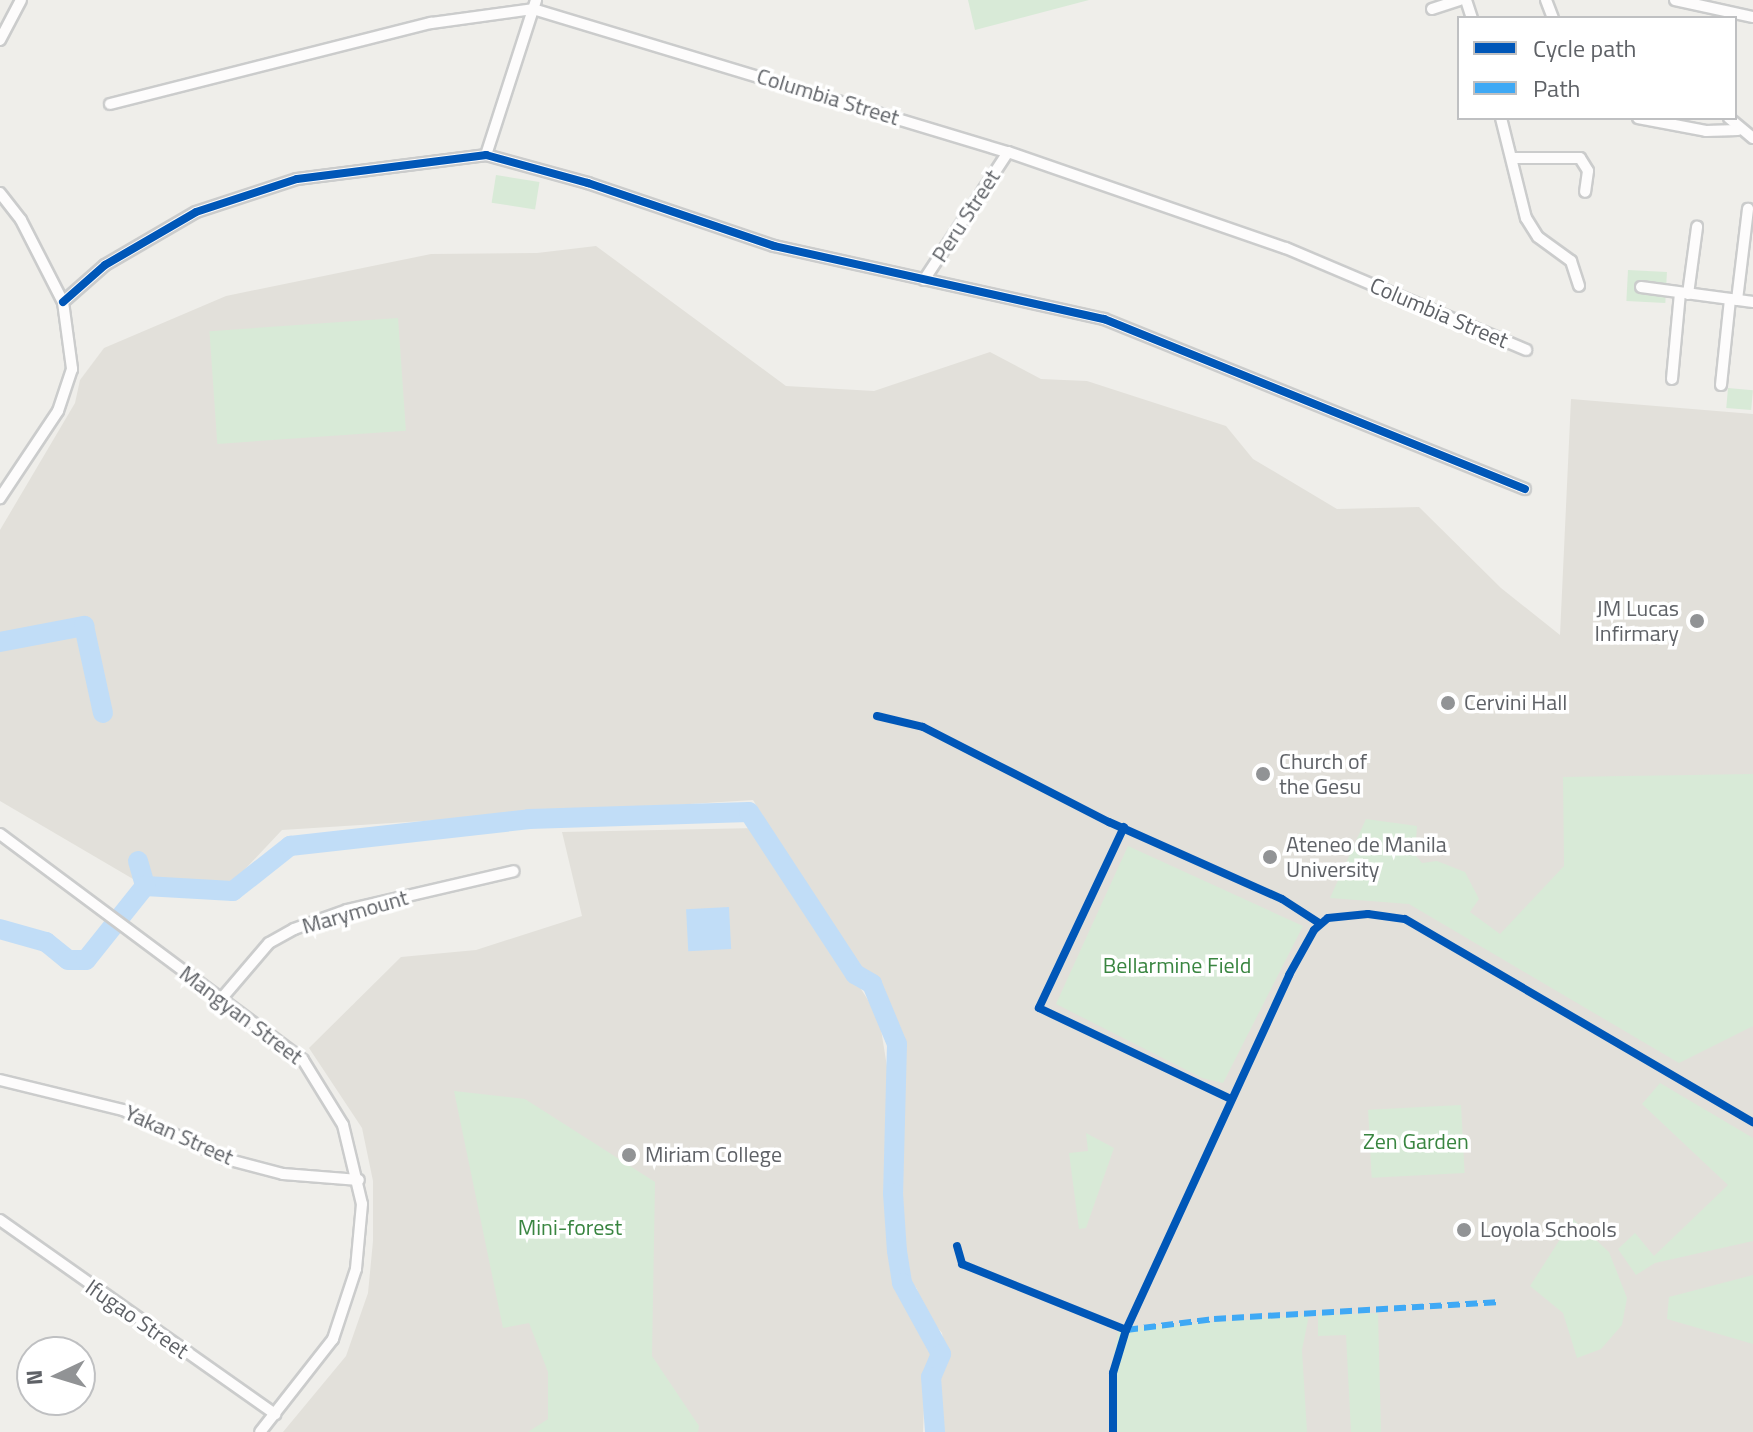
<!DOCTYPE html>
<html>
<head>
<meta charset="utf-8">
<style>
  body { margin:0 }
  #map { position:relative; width:1753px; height:1432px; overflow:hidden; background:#efeeea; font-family:"Titillium Web",sans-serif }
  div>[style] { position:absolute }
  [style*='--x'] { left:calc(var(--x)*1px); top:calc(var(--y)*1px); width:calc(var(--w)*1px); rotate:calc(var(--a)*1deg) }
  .education>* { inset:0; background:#e2e0da }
  .green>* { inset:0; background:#d8ead7; transform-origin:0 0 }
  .water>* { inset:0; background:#c1ddf7; transform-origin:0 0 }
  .river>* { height:20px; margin:-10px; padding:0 10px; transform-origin:10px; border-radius:10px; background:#c1ddf7 }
  .roads { filter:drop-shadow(2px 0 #cbcccc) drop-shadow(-2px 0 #cbcccc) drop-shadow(0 2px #cbcccc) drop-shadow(0 -2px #cbcccc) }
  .street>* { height:10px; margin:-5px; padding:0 5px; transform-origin:5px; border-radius:5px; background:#fdfcfc }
  .quiet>* { height:6px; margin-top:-3px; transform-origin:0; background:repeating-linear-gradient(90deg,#3fa9f5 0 12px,transparent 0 18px) }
  .cycleway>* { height:8px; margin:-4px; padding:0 4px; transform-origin:4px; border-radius:4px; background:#0057b8 }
  .dots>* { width:22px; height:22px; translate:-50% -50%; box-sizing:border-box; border:4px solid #fff; border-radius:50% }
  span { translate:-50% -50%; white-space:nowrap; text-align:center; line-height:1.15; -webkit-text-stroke:7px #fff; paint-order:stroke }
  .street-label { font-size:22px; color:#5f6267 }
  .poi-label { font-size:22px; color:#5f6267 }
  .right { translate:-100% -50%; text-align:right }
  .left { translate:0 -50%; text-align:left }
  .park-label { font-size:22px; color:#398540 }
  .legend { position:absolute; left:1457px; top:16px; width:280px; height:104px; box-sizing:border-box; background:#fff; border:2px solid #bfc0c2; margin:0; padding:10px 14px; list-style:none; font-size:24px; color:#5f6267 }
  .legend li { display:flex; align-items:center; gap:16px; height:40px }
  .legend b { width:40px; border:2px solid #bfc0c2 }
  .north { position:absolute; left:16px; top:1336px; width:80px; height:80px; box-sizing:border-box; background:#fff; border:2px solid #bfc0c2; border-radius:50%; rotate:266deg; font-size:22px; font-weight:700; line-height:32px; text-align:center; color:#5f6267 }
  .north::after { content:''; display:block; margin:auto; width:28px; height:36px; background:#919395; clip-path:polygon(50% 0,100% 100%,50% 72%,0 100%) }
</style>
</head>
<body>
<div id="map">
  <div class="education">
    <div style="clip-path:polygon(596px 246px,786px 386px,874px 391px,990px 352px,1041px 379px,1087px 381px,1226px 426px,1253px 459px,1337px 509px,1419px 507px,1501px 588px,1560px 635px,1571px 399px,1753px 414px,1753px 1432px,940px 1432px,939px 1386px,946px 1358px,942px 1333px,924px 1312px,917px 1289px,904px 1272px,908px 1305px,927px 1334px,933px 1357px,925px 1379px,923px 1432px,283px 1432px,346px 1356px,368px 1293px,373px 1241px,373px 1181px,362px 1128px,309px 1048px,401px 957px,476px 950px,582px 916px,562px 832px,757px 828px,879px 1017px,889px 1079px,891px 1182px,904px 1265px,896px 1177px,901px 1156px,896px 1078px,902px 1041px,872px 977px,856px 969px,753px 800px,282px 830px,231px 884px,145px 886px,0 801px,0 530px,75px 403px,80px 380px,104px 348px,226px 296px,431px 254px,537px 253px)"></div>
  </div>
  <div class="green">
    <div style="clip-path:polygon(968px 0,1089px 0,975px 30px)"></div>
    <div style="left:496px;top:175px;width:44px;height:28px;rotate:9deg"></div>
    <div style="left:1628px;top:270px;width:39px;height:31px;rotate:3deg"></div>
    <div style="left:398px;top:318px;width:113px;height:189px;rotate:86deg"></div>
    <div style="left:1728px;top:388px;width:25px;height:20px;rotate:5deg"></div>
    <div style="clip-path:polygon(1753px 774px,1753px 1026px,1679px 1063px,1409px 904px,1330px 898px,1366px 819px,1417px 826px,1415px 855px,1422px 863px,1437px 861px,1465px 872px,1479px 899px,1470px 912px,1500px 934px,1564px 866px,1563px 777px)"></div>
    <div style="clip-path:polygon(1128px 846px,1303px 926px,1223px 1083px,1202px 1078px,1056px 1004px)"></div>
    <div style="clip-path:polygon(1660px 1083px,1753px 1138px,1753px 1241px,1655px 1263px,1636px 1275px,1618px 1249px,1635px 1233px,1654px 1256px,1728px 1185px,1642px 1104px)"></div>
    <div style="clip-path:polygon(454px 1091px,525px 1099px,655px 1182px,652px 1356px,699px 1426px,698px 1432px,528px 1432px,548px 1419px,548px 1372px,529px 1323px,503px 1328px)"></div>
    <div style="left:1461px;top:1105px;width:68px;height:93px;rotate:87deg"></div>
    <div style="clip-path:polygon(1086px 1133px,1114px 1148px,1086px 1228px,1079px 1229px,1069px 1153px,1088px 1151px)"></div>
    <div style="clip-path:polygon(1573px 1219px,1609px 1252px,1627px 1298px,1622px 1325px,1601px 1349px,1577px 1358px,1563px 1313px,1530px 1286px)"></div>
    <div style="clip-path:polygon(1753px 1275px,1753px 1344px,1667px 1319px,1669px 1297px)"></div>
    <div style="clip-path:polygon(1378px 1313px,1381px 1432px,1351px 1432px,1346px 1335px,1318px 1336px,1318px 1315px)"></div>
    <div style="clip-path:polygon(1309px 1315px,1302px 1350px,1307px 1432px,1114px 1432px,1110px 1376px,1119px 1329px)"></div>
  </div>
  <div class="water">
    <div style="left:729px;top:907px;width:42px;height:43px;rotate:87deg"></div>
  </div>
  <div class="river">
    <div style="--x:0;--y:642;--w:86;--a:-10.8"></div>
    <div style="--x:84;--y:626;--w:89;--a:77.7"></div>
    <div style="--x:138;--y:861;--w:26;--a:74"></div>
    <div style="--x:145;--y:886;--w:88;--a:3.3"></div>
    <div style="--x:233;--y:891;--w:73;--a:-38.3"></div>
    <div style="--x:290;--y:846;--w:241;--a:-6.4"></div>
    <div style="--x:529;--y:819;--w:220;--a:-1.8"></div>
    <div style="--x:749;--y:812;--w:194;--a:56.8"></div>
    <div style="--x:855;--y:974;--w:20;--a:30"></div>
    <div style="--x:872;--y:984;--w:65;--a:67.4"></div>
    <div style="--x:897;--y:1044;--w:149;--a:91.5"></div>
    <div style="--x:893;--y:1193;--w:58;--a:86.1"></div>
    <div style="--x:897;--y:1251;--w:32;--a:81"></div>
    <div style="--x:902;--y:1283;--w:81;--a:61.2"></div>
    <div style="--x:941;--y:1354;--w:25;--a:113"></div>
    <div style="--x:931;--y:1377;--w:55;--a:85.8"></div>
    <div style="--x:0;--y:929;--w:48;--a:15.8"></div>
    <div style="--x:46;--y:942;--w:28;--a:39"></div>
    <div style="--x:68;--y:960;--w:18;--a:0"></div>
    <div style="--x:86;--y:960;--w:95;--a:-51.4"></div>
  </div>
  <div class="roads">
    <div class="street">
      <div style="--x:1466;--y:0;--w:19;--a:72"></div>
      <div style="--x:1546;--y:0;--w:19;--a:69"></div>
      <div style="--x:1675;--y:0;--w:80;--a:12.3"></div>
      <div style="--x:1432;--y:9;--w:29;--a:-18"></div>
      <div style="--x:0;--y:40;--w:45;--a:-62.3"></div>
      <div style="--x:110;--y:104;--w:331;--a:-14.2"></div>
      <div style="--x:431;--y:23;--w:103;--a:-7.8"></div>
      <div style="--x:533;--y:9;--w:496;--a:16.8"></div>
      <div style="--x:1008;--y:152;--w:294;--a:19.1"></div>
      <div style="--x:1286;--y:248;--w:261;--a:23"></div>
      <div style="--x:1501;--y:118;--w:103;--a:76"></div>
      <div style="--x:1526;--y:218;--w:22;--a:58"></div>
      <div style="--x:1538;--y:237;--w:41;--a:36"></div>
      <div style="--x:1571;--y:261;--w:26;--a:72"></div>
      <div style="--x:1638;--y:118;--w:69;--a:10.8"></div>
      <div style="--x:1706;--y:131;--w:32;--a:-2"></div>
      <div style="--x:1729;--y:118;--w:31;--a:40"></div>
      <div style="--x:486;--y:155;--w:163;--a:-72.1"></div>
      <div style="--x:1513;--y:158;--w:67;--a:0"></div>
      <div style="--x:1580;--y:158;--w:15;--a:58"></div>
      <div style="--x:1588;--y:171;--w:21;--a:98"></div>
      <div style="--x:0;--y:193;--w:34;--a:52"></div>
      <div style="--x:21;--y:220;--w:92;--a:62.9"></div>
      <div style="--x:63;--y:302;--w:68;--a:82.3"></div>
      <div style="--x:72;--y:369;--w:44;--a:108.4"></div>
      <div style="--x:58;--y:411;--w:105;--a:123.7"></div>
      <div style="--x:924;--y:280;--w:153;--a:-56.7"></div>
      <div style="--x:1641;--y:287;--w:113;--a:7.6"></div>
      <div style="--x:1688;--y:294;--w:68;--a:-82.3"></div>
      <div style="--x:1737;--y:300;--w:92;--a:-83.1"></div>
      <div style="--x:63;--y:302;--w:56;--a:-41.4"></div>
      <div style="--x:105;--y:265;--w:105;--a:-30.2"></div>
      <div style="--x:196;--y:212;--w:106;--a:-18.1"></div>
      <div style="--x:297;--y:179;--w:191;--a:-7.2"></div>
      <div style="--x:486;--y:155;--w:106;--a:15.4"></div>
      <div style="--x:588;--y:183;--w:196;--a:18.7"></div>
      <div style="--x:774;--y:246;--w:338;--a:12.5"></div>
      <div style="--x:1104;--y:319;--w:454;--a:22"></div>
      <div style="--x:1672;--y:379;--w:86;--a:-84.7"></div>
      <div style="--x:1721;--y:385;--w:86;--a:-84"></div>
      <div style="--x:0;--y:834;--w:378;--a:36.7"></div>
      <div style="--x:303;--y:1060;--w:76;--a:58.4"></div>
      <div style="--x:343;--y:1125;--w:81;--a:76.5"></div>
      <div style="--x:362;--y:1204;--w:65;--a:95.3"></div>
      <div style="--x:356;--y:1269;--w:74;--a:108.2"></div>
      <div style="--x:333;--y:1339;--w:118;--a:128.1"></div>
      <div style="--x:222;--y:998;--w:72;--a:-49.5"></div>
      <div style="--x:269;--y:943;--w:29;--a:-29"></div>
      <div style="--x:294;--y:929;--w:56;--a:-19.7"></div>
      <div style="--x:347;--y:910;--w:171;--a:-13.1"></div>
      <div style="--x:0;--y:1080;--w:127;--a:13.7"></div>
      <div style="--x:123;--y:1110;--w:114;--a:25.4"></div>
      <div style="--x:226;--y:1159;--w:59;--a:14.7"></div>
      <div style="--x:283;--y:1174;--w:76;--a:4.5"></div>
      <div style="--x:0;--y:1220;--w:337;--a:35.2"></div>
    </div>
  </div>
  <div class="quiet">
    <div style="--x:1126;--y:1330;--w:89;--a:-7.1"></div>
    <div style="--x:1214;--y:1319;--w:287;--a:-3.4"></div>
  </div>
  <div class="cycleway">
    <div style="--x:63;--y:302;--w:56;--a:-41.4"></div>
    <div style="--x:105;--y:265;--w:105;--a:-30.2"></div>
    <div style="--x:196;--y:212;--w:106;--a:-18.1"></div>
    <div style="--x:297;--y:179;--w:191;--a:-7.2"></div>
    <div style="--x:486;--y:155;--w:106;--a:15.4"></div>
    <div style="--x:588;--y:183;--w:196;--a:18.7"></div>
    <div style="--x:774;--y:246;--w:338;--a:12.5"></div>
    <div style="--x:1104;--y:319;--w:454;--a:22"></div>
    <div style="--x:877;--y:716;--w:47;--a:13.4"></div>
    <div style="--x:923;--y:727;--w:209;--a:27.1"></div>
    <div style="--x:1109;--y:822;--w:189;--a:24"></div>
    <div style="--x:1282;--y:899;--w:44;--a:33"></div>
    <div style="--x:1124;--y:827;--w:200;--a:115.2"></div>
    <div style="--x:1039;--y:1008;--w:212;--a:25.4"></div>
    <div style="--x:957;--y:1246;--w:19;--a:74"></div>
    <div style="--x:962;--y:1264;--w:177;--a:21.9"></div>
    <div style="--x:1113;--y:1432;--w:59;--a:-90"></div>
    <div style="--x:1113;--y:1373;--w:45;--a:-73.2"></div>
    <div style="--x:1126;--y:1330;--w:391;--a:-65.3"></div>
    <div style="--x:1289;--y:975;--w:51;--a:-60.9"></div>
    <div style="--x:1314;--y:930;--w:18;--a:-41"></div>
    <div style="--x:1328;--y:918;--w:40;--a:-5.7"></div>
    <div style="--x:1368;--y:914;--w:37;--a:8"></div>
    <div style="--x:1405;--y:919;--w:403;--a:30.3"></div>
  </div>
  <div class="dots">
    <div style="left:1697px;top:621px;background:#919395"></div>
    <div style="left:1448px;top:703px;background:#919395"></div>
    <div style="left:1263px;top:774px;background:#919395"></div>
    <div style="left:1270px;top:857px;background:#919395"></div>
    <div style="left:629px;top:1155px;background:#919395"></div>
    <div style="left:1464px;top:1230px;background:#919395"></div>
  </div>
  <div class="street-label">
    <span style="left:828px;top:97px;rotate:17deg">Columbia Street</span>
    <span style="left:966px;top:216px;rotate:-57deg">Peru Street</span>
    <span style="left:1439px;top:313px;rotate:23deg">Columbia Street</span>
    <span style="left:355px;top:912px;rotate:-16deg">Marymount</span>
    <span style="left:241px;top:1015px;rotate:37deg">Mangyan Street</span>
    <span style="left:179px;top:1135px;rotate:24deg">Yakan Street</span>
    <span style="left:137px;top:1319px;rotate:35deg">Ifugao Street</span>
  </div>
  <div class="poi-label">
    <span class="right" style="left:1679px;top:621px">JM Lucas<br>Infirmary</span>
    <span class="left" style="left:1464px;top:703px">Cervini Hall</span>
    <span class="left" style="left:1279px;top:774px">Church of<br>the Gesu</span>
    <span class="left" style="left:1286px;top:857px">Ateneo de Manila<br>University</span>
    <span class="left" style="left:645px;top:1155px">Miriam College</span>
    <span class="left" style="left:1480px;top:1230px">Loyola Schools</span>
  </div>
  <div class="park-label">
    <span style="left:1177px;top:966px">Bellarmine Field</span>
    <span style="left:1416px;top:1142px">Zen Garden</span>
    <span style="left:570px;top:1228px">Mini-forest</span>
  </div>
  <ul class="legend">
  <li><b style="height:10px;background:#0057b8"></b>Cycle path</li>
  <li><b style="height:10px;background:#3fa9f5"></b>Path</li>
  </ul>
  <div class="north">N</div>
</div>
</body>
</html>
